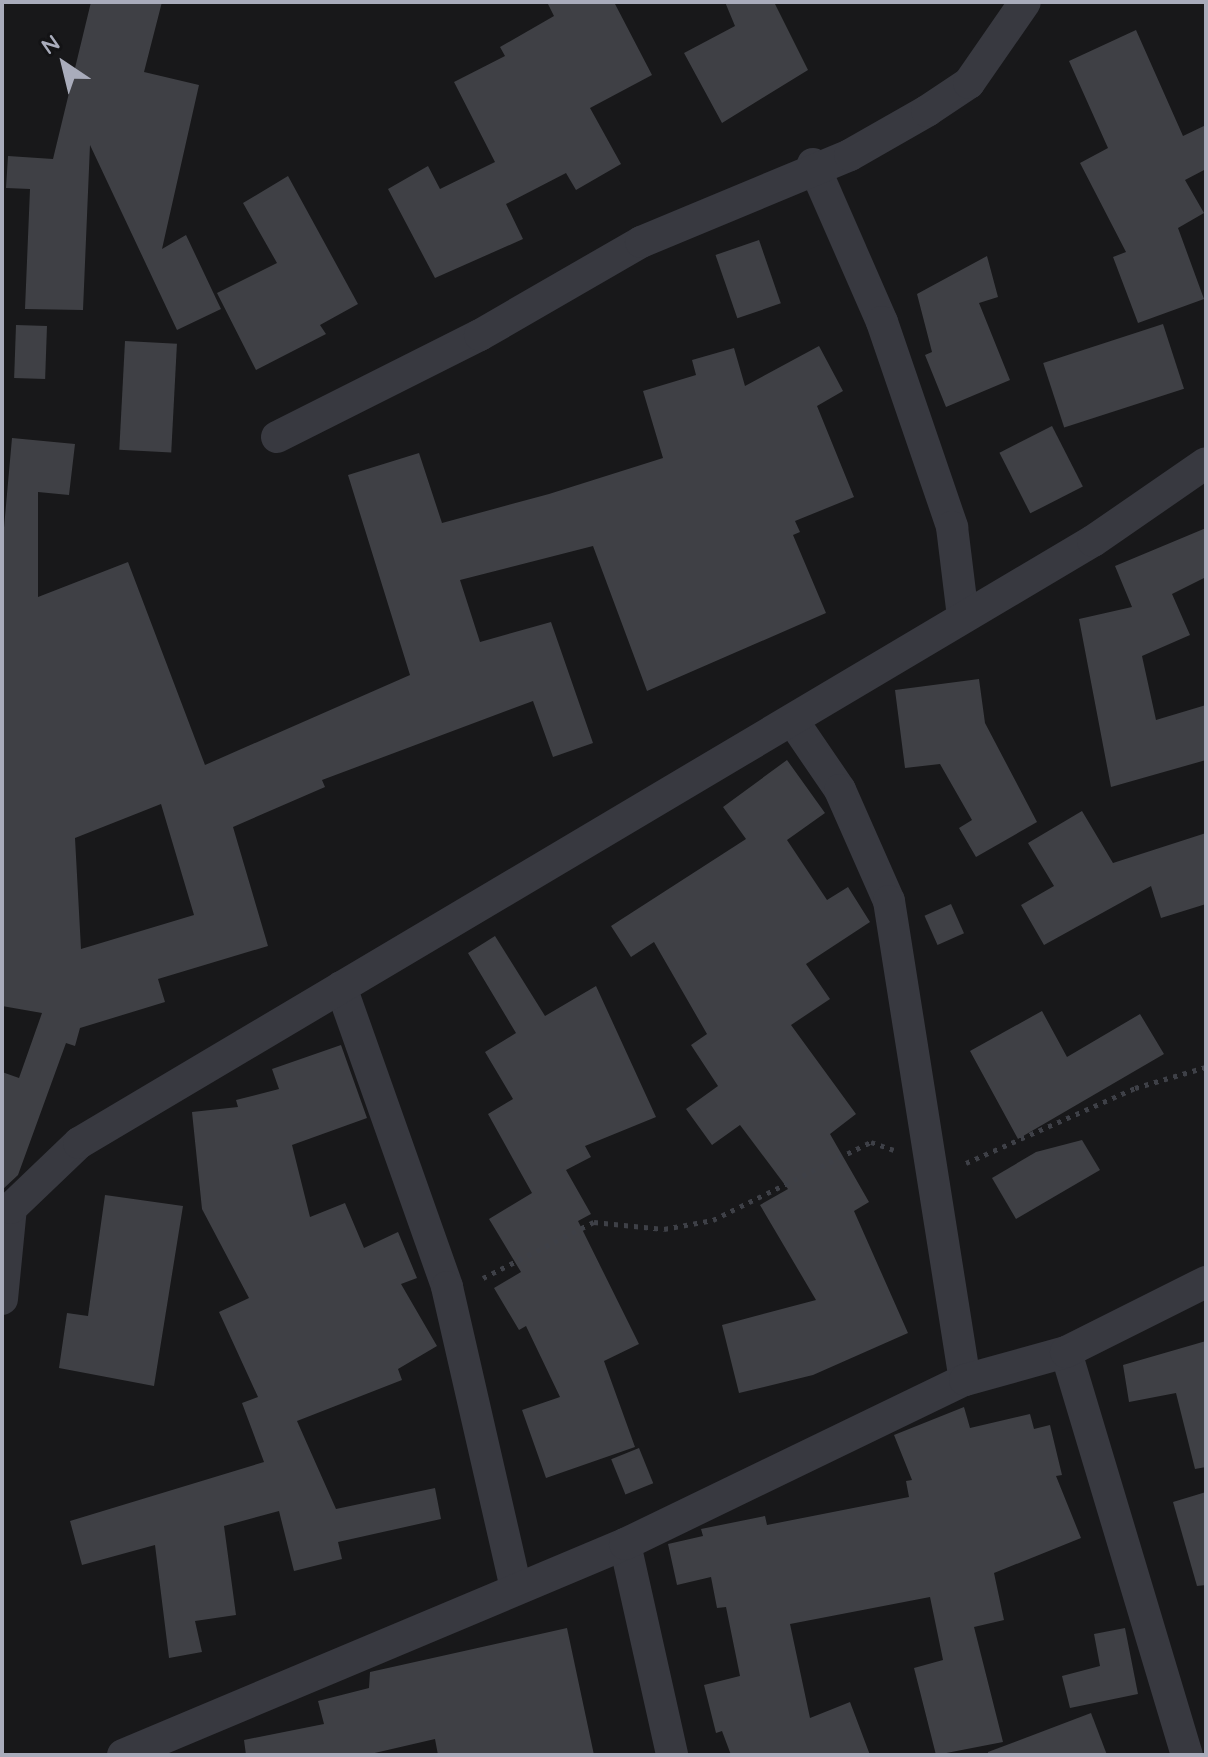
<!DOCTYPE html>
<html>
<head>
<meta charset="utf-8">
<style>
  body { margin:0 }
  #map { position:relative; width:1208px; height:1757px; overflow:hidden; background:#18181a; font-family:Quicksand,sans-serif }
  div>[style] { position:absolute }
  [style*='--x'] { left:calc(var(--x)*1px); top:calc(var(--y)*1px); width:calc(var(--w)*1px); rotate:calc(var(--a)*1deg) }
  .building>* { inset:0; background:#3f4045; transform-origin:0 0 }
  .path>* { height:5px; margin-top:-2.5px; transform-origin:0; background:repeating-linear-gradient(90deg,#3e4047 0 4px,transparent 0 10px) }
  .minor>* { height:32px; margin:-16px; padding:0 16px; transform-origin:16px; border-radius:16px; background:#383940 }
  span { translate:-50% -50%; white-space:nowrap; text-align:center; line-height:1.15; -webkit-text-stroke:6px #131315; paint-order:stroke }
  .frame { position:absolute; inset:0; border:4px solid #a9acbb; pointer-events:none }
  .north { position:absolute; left:24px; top:24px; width:80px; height:80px; -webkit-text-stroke:6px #131315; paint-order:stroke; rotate:325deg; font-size:22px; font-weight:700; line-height:32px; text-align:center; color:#a9acbb }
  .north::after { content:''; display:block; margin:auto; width:28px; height:36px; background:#a9acbb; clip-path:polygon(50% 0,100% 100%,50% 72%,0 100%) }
</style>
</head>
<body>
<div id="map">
  <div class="building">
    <div style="clip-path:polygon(91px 2px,162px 2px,144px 72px,199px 85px,162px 249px,186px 235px,221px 309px,177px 330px,90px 145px,83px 310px,25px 309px,30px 189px,6px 188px,8px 156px,53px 159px)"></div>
    <div style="clip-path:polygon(547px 2px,614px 2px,652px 75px,590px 108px,621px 164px,576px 190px,566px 173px,506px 204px,523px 239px,435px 278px,388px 189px,428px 166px,440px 189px,495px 162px,454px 82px,505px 56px,500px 47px,554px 16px)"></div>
    <div style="clip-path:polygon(725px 2px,774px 2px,808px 70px,722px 123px,684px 53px,735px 26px)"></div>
    <div style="clip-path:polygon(1136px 30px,1183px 136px,1206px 125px,1206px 169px,1185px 180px,1204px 213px,1178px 228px,1204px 299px,1138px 323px,1113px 257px,1126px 252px,1080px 163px,1108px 148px,1069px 61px)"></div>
    <div style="clip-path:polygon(288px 176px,358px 304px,320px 325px,326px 334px,256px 370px,217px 293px,277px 263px,243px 203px)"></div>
    <div style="left:759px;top:240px;width:67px;height:46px;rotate:71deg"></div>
    <div style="clip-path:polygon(987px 256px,998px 297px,979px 303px,1010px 380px,946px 407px,925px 355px,932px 352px,917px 294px)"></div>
    <div style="left:1163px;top:324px;width:68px;height:126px;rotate:72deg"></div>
    <div style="left:16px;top:325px;width:31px;height:53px;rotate:2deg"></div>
    <div style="left:125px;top:341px;width:52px;height:109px;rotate:3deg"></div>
    <div style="clip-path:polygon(evenodd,819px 346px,843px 391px,817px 406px,854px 497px,795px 521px,800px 532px,793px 535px,826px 613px,647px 691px,593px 546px,460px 580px,480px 642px,551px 622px,593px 743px,553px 757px,533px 701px,322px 780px,325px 787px,233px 827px,268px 946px,158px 979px,165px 1002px,80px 1028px,75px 1046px,66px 1043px,18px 1175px,2px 1190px,2px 1072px,19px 1078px,42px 1013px,2px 1006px,2px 550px,12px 438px,75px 444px,69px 495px,38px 492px,38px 597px,128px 562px,205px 765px,410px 675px,348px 475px,419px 453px,442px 523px,549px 494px,663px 458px,643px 391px,696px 375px,692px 360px,734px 348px,745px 386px,819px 346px,161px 804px,194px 915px,81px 949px,75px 838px,161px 804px)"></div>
    <div style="left:1052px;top:426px;width:68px;height:59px;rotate:63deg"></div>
    <div style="clip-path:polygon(1206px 528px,1206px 577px,1172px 594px,1190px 635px,1142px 656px,1156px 720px,1206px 705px,1206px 760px,1111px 787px,1079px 619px,1132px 607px,1115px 566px)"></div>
    <div style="clip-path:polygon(979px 679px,985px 723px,1037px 822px,976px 857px,959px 828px,972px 820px,940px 764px,905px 768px,895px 690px)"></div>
    <div style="clip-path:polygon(787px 760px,825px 813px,787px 840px,827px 900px,848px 887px,870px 922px,806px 964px,830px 999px,791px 1025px,856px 1114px,830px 1134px,869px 1202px,854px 1211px,908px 1333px,813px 1375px,739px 1393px,722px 1325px,816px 1300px,760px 1205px,788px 1189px,740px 1125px,712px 1145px,686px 1109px,718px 1086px,691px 1045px,707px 1034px,654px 942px,631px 957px,611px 926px,746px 839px,723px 807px)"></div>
    <div style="clip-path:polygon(1082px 811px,1113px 863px,1206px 833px,1206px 904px,1161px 918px,1151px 886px,1044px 945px,1021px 905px,1054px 886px,1028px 843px)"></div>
    <div style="left:951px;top:904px;width:32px;height:29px;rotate:66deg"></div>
    <div style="clip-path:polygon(495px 936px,545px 1016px,596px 986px,656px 1117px,585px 1146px,591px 1157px,566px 1170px,591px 1214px,578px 1221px,639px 1344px,604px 1361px,635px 1447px,546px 1478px,522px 1410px,560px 1397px,526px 1326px,519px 1330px,494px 1288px,521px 1272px,489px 1219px,532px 1193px,488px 1114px,513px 1099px,485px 1052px,516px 1033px,468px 953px)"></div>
    <div style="clip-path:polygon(1042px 1011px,1067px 1057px,1140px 1014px,1164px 1054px,1018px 1139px,970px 1051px)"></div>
    <div style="clip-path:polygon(341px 1045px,367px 1118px,292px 1145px,310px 1217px,345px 1203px,364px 1248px,398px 1232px,417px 1278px,401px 1284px,437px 1346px,398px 1369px,402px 1380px,297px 1421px,336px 1509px,435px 1488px,441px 1519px,338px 1542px,342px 1559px,294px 1571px,279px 1511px,224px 1526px,236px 1615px,195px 1621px,202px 1652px,169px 1658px,155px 1545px,82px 1565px,70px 1521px,264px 1462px,242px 1403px,258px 1397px,219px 1312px,249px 1298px,202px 1209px,192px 1112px,238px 1107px,236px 1100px,279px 1089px,272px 1069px)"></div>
    <div style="clip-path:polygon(1082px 1140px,1100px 1170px,1016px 1219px,992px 1178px,1036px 1152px)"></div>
    <div style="clip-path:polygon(105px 1195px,183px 1206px,154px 1386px,59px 1368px,67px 1313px,88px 1316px)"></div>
    <div style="clip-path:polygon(1206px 1341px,1206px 1467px,1195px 1469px,1176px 1393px,1129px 1402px,1123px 1365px)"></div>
    <div style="clip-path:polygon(964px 1407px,970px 1428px,1030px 1414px,1034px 1429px,1050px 1425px,1062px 1475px,1056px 1476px,1081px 1538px,994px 1573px,1004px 1620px,974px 1627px,1003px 1742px,936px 1755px,914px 1668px,943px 1660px,930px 1597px,790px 1624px,810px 1718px,850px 1702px,870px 1755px,731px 1755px,722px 1731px,716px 1733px,704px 1685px,740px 1676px,726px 1607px,717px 1608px,711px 1577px,677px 1585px,668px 1544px,703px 1536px,701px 1529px,765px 1516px,767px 1525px,909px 1497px,906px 1481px,912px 1480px,894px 1435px)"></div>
    <div style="left:639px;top:1448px;width:38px;height:30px;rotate:68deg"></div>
    <div style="clip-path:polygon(1206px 1492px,1206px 1585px,1197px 1586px,1173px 1502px)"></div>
    <div style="clip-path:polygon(567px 1628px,594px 1755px,438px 1755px,435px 1739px,366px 1755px,246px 1755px,244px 1740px,324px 1724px,318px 1701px,369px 1688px,370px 1672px)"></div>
    <div style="clip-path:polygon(1125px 1628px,1138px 1694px,1070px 1708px,1062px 1676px,1100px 1666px,1094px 1634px)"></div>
    <div style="clip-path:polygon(1091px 1713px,1107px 1755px,988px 1755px,988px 1752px)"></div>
  </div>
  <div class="path">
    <div style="--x:966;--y:1163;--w:185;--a:-23.9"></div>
    <div style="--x:1135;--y:1088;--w:74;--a:-16.5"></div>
    <div style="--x:483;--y:1278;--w:124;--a:-26.8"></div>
    <div style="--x:594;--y:1222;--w:70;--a:5.7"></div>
    <div style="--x:664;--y:1229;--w:50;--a:-10.4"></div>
    <div style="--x:713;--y:1220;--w:176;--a:-26.3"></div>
    <div style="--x:871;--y:1142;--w:24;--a:19"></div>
  </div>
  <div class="minor">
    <div style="--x:813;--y:164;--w:172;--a:66.4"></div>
    <div style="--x:882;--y:322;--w:217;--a:71.1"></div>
    <div style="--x:952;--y:527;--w:91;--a:83"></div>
    <div style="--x:277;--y:437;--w:227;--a:-26.7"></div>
    <div style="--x:480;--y:335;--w:186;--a:-30"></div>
    <div style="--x:641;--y:242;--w:226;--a:-22.6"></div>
    <div style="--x:850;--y:155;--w:89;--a:-29.7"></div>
    <div style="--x:927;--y:111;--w:50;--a:-33.7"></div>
    <div style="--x:969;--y:83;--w:98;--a:-55.3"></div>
    <div style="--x:793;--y:721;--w:83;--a:55.7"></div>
    <div style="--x:840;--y:790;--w:121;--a:66.2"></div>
    <div style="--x:889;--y:901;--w:485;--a:81"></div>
    <div style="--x:341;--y:987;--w:318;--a:70.5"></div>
    <div style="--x:447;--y:1287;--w:309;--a:77.1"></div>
    <div style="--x:2;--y:1299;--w:91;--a:-84.4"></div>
    <div style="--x:11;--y:1208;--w:94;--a:-43.7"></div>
    <div style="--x:79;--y:1143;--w:1179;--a:-30.7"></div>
    <div style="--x:1093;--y:541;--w:137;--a:-34.6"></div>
    <div style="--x:1066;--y:1352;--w:421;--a:73.3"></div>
    <div style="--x:625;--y:1544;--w:216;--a:77.4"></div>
    <div style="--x:123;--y:1755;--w:545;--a:-22.8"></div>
    <div style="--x:625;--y:1544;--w:377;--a:-25.8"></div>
    <div style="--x:965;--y:1380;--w:105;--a:-15.5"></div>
    <div style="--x:1066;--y:1352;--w:157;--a:-26.6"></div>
  </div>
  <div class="frame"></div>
  <div class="north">N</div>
</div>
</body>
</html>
